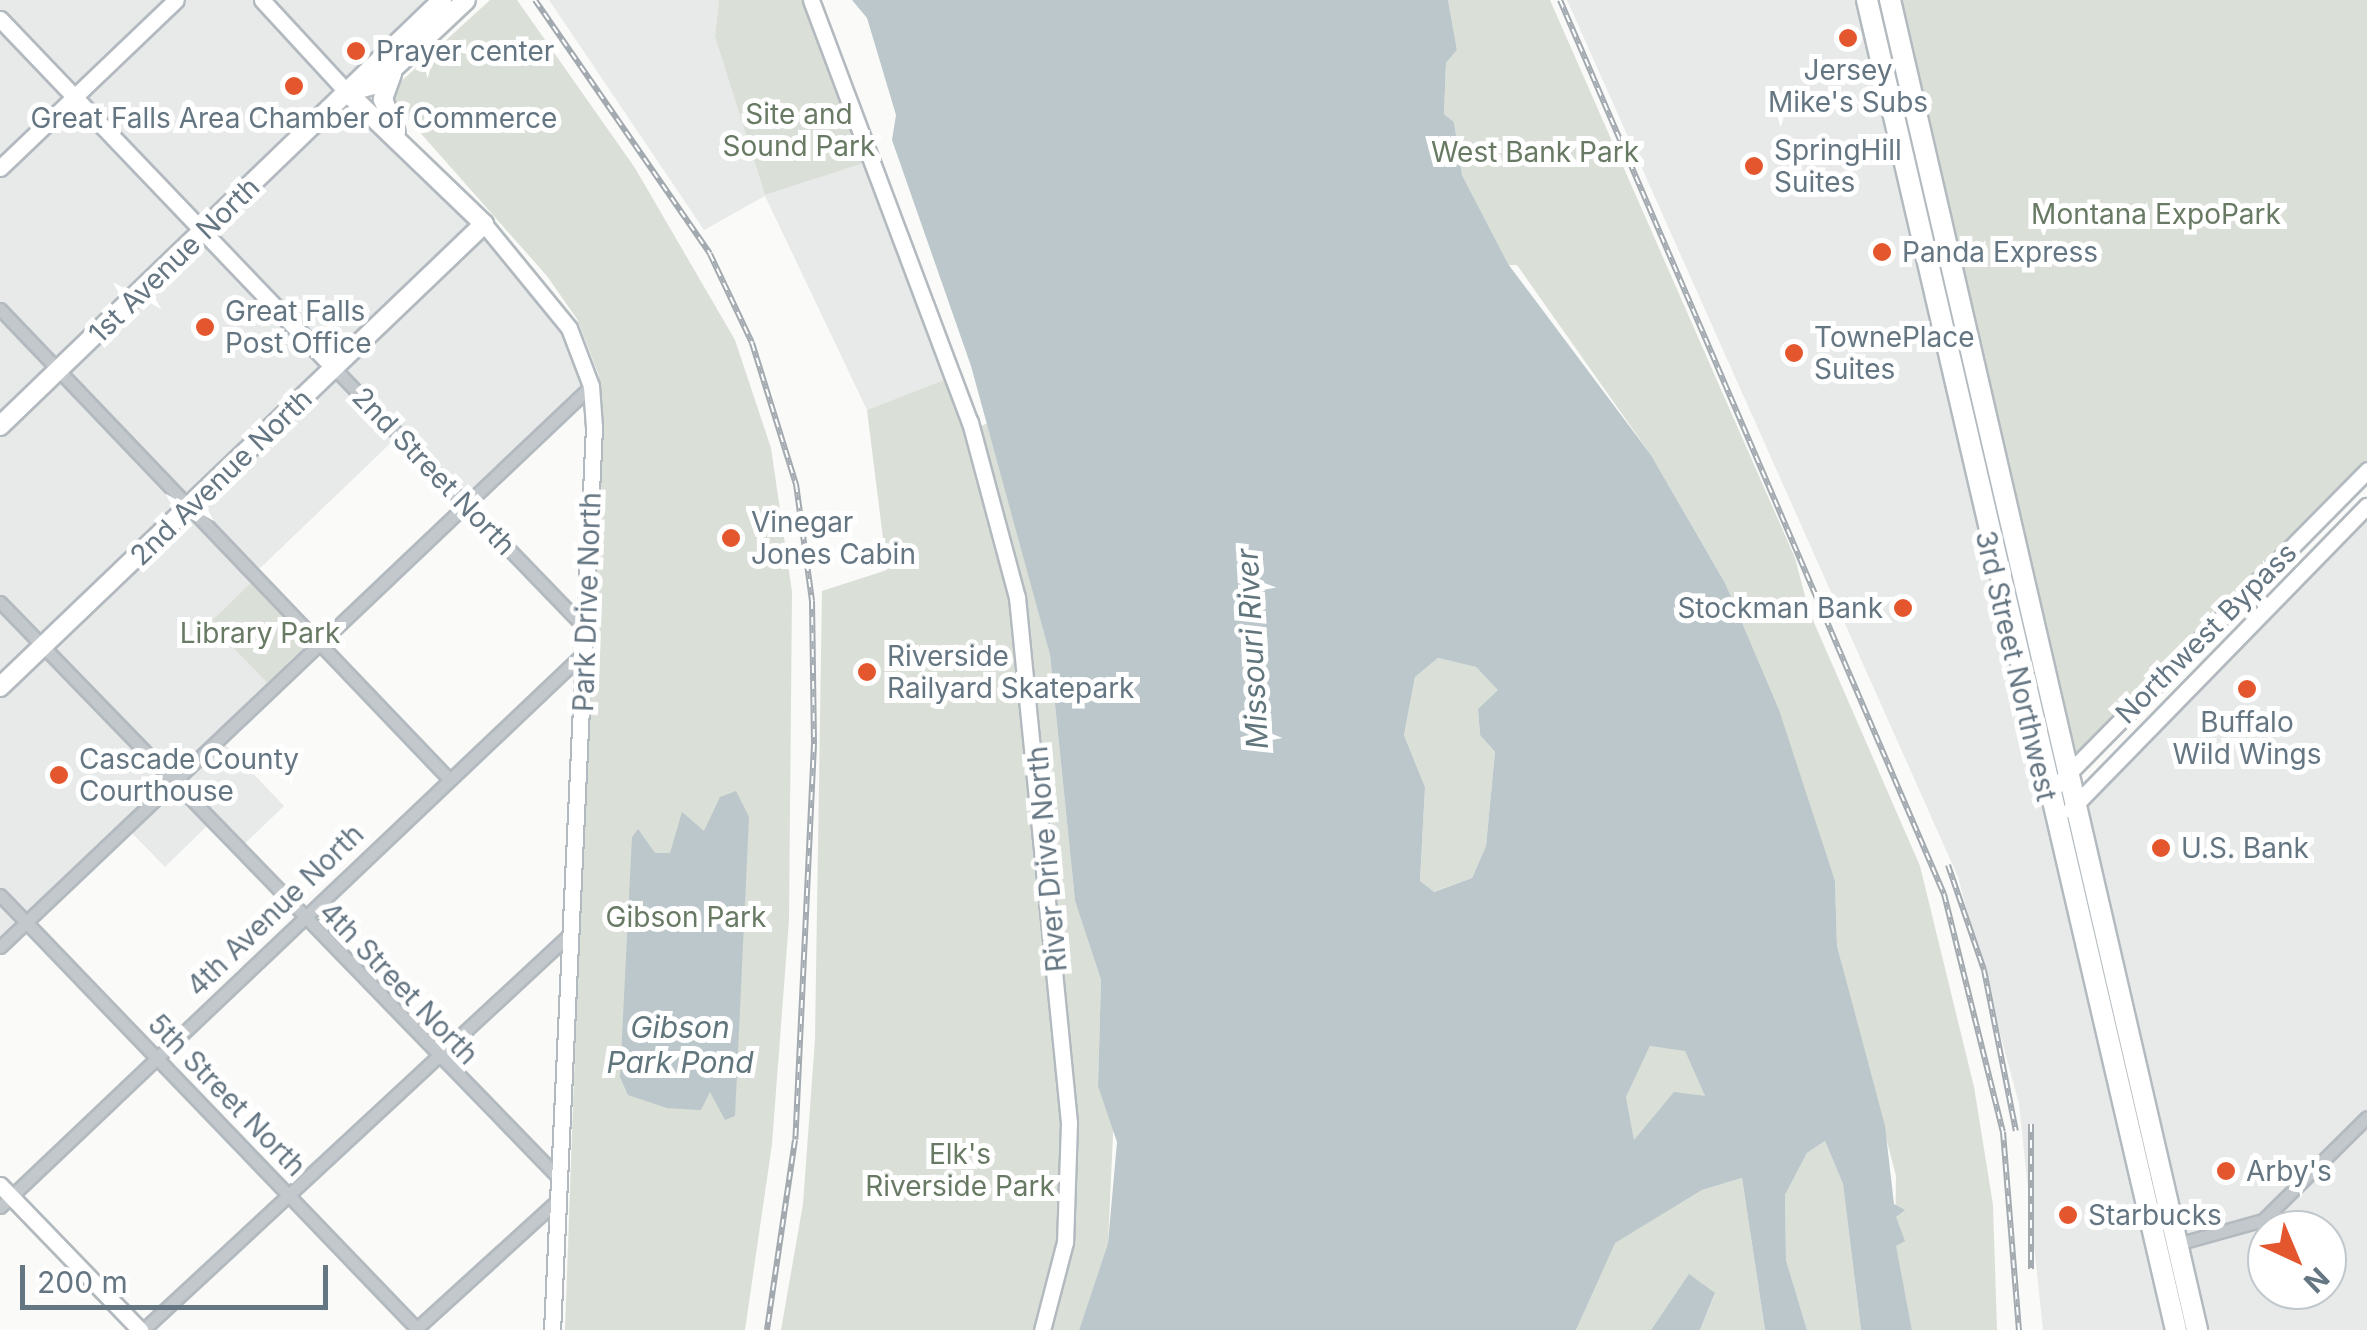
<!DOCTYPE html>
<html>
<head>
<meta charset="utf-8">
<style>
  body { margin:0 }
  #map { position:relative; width:2367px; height:1330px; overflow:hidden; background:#fafaf8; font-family:Inter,sans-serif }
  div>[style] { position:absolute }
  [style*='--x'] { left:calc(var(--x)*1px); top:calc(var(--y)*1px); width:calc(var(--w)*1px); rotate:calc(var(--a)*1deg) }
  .built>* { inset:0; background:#e8e9e9 }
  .green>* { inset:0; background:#dadfd7; transform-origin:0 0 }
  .water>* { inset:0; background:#bbc7cb }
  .roads { filter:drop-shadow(2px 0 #b3babf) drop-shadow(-2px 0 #b3babf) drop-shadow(0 2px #b3babf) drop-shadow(0 -2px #b3babf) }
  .street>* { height:11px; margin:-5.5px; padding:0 5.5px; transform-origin:5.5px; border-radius:5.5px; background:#c3c8cc }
  .secondary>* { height:15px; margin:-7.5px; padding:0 7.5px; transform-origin:7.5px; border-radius:7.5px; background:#fff }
  .primary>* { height:18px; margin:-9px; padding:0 9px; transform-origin:9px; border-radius:9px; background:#fff }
  .highway>* { height:20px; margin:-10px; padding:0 10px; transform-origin:10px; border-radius:10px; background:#fff }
  .rail>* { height:6px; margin-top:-3px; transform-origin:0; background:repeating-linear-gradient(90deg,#fff 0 8px,#a2aab0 0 16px); box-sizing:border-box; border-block:2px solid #a2aab0 }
  .dots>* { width:28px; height:28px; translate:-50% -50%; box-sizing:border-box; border:5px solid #fff; border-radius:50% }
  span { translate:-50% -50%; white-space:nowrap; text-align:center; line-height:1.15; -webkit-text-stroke:10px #fff; paint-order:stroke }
  .poi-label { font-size:28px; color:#657683 }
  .left { translate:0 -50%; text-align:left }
  .right { translate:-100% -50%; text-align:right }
  .park-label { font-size:28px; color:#687a64 }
  .street-label { font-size:28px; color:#657683 }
  .water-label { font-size:30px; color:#60757c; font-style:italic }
  .north { position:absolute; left:2247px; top:1210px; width:100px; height:100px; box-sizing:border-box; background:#fff; border:2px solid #c1c8cd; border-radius:50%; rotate:136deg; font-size:28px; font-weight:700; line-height:40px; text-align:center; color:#657683 }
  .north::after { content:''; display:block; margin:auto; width:35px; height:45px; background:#e4572e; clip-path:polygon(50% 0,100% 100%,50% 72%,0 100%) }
  .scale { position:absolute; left:20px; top:1265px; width:308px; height:45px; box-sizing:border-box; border:5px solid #657683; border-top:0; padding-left:12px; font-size:30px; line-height:35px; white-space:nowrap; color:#657683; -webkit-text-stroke:8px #fff; paint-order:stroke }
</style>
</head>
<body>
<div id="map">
  <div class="built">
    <div style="clip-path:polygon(0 0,442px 0,347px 93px,547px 292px,591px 386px,464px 504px,398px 436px,255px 573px,320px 641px,220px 739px,284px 806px,237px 851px,210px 823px,165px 867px,127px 828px,0 947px)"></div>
    <div style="clip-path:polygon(549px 0,719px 0,715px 37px,765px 195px,867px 162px,949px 378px,867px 410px,765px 196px,704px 230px)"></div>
    <div style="clip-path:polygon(1567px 0,1867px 0,2176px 1330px,2043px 1330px,2019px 1104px,1958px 877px)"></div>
    <div style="clip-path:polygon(evenodd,2367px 506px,2367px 1330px,2197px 1330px,2077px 804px,2367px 506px,2267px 1230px,2327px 1230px,2327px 1290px,2267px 1290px,2267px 1230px)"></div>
  </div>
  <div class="green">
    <div style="clip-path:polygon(490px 0,517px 0,635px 168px,735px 340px,771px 448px,792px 592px,789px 920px,772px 1144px,745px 1330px,565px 1330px,599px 376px,577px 319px,547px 276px,394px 103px,396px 86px)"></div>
    <div style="clip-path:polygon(719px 0,804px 0,867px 162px,765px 195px,715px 37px)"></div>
    <div style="clip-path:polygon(1448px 0,1550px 0,1795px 558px,1809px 611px,1920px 866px,1974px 1087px,1993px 1205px,1997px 1330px,1912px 1330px,1895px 1245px,1896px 1176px,1837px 946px,1835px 881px,1725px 583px,1651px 455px,1517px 265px,1508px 265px,1462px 175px,1454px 122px,1444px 114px,1446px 63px,1457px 50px)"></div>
    <div style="clip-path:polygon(1890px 0,2367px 0,2367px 470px,2070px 770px)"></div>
    <div style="clip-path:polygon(949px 378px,967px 432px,988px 423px,1050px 655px,1075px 901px,1101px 980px,1098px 1086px,1114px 1113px,1108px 1243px,1079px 1330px,781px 1330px,803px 1204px,815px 1039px,822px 591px,887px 570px,867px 410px)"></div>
    <div style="left:252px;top:582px;width:83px;height:59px;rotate:46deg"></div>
    <div style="clip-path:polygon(1438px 658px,1476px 667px,1499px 690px,1478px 709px,1480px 735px,1495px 752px,1486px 846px,1472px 878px,1433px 892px,1420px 881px,1425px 787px,1404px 735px,1415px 677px)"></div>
    <div style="clip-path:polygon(1650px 1046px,1685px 1050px,1705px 1096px,1634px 1141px,1626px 1097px)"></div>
    <div style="clip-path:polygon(1825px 1141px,1843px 1184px,1861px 1330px,1807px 1330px,1786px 1260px,1785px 1195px,1807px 1153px)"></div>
    <div style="clip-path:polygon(1742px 1178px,1765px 1330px,1700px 1330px,1715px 1294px,1689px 1275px,1651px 1330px,1576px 1330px,1614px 1243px,1702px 1190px)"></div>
  </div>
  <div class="water">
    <div style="clip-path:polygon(evenodd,852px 0,1448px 0,1457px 50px,1446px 63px,1444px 114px,1454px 122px,1462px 175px,1508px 264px,1651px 455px,1725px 583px,1779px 710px,1835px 881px,1837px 946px,1885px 1126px,1894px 1204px,1905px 1210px,1896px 1217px,1905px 1241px,1896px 1246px,1912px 1330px,1861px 1330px,1843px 1184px,1825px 1141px,1807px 1153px,1785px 1195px,1786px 1260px,1807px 1330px,1765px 1330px,1742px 1178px,1702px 1190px,1615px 1243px,1576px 1330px,1079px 1330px,1108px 1243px,1117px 1142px,1098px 1086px,1101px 980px,1075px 901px,1050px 655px,971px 366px,892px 140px,896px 115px,867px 18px,852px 0,1438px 658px,1476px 667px,1498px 690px,1478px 709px,1480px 735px,1495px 752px,1486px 846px,1472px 878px,1434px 892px,1420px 881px,1425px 787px,1404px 735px,1415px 677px,1438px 658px,852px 0,1650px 1046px,1685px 1051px,1705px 1096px,1674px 1092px,1634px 1140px,1626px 1097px,1650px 1046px)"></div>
    <div style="clip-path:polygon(736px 791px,749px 817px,735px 1116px,725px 1120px,710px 1092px,701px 1110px,667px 1108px,628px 1095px,620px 1077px,632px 837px,638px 829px,655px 853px,670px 853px,682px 812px,704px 831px,720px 797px)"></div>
    <div style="clip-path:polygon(1689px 1274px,1715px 1293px,1700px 1330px,1651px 1330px)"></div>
  </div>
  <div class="roads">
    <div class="street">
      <div style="--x:0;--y:309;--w:649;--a:46.31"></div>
      <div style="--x:334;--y:368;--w:363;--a:46"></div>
      <div style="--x:0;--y:602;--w:801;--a:45.86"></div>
      <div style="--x:0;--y:895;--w:603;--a:46.14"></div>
      <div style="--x:0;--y:947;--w:815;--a:-43.51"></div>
      <div style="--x:0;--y:1207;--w:808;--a:-43.5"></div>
      <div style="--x:2177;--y:1244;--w:89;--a:-15.6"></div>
      <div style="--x:2263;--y:1220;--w:146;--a:-44.7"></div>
      <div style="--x:143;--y:1330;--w:582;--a:-42.84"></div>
      <div style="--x:415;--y:1330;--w:192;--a:-42.3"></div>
    </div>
    <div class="secondary">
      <div style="--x:262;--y:0;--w:125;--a:47.3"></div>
      <div style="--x:811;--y:0;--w:451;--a:69.4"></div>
      <div style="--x:970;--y:422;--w:181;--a:75"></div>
      <div style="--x:1017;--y:597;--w:529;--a:84.35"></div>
      <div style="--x:1069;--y:1123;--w:119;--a:91.9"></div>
      <div style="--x:1065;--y:1242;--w:91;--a:104.6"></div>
      <div style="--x:0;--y:19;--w:483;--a:46.3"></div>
      <div style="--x:0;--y:168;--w:243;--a:-43.7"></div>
      <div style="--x:484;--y:224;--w:134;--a:50.7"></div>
      <div style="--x:569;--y:328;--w:62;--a:69.2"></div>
      <div style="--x:591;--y:386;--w:41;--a:85.8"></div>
      <div style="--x:594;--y:427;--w:904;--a:92.66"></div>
      <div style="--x:2046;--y:796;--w:458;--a:-45.4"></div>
      <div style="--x:2070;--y:810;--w:425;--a:-45.7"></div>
      <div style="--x:0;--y:1185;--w:202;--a:46"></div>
    </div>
    <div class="primary">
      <div style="--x:392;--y:74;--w:27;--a:110"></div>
      <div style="--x:383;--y:99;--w:36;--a:69"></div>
      <div style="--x:351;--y:91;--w:27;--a:-15"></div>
      <div style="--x:377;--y:84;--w:122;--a:-43.3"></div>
      <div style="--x:0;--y:426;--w:614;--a:-43.94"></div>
      <div style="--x:0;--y:687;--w:670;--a:-43.73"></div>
      <div style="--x:484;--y:224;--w:190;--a:-136.1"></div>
    </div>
    <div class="highway">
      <div style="--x:1867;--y:0;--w:1365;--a:76.92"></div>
      <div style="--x:1890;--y:0;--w:1365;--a:77"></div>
    </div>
  </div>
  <div class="rail">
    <div style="--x:535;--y:0;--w:308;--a:55.4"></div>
    <div style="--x:710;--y:254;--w:98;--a:64.7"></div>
    <div style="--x:752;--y:343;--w:148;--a:72.7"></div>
    <div style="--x:796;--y:484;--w:118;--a:82.2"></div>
    <div style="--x:812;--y:601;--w:143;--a:89.2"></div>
    <div style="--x:814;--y:744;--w:396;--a:92.7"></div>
    <div style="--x:795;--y:1140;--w:192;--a:98.4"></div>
    <div style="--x:1560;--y:0;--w:973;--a:66.76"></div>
    <div style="--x:1944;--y:894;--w:245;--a:76.1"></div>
    <div style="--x:2003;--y:1132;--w:199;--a:85.4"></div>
    <div style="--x:1948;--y:865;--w:111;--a:71.1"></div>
    <div style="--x:1984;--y:970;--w:164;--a:78.8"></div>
    <div style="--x:2031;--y:1124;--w:145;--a:90"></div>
  </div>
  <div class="dots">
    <div style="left:1848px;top:38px;background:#e4572e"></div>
    <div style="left:356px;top:51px;background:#e4572e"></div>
    <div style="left:294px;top:86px;background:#e4572e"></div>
    <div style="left:1754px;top:166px;background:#e4572e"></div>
    <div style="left:1882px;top:252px;background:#e4572e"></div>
    <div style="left:205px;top:327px;background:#e4572e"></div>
    <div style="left:1794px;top:353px;background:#e4572e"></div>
    <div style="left:731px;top:538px;background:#e4572e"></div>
    <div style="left:1903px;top:608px;background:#e4572e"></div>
    <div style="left:867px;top:672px;background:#e4572e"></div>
    <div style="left:2247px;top:689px;background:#e4572e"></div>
    <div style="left:59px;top:775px;background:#e4572e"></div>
    <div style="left:2161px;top:848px;background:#e4572e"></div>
    <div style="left:2226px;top:1171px;background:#e4572e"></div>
    <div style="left:2068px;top:1215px;background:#e4572e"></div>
  </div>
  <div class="poi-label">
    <span class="left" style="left:376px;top:51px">Prayer center</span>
    <span style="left:1848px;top:86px">Jersey<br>Mike's Subs</span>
    <span style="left:294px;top:118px">Great Falls Area Chamber of Commerce</span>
    <span class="left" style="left:1774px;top:166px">SpringHill<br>Suites</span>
    <span class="left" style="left:1902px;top:252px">Panda Express</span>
    <span class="left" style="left:225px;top:327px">Great Falls<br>Post Office</span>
    <span class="left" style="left:1814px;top:353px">TownePlace<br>Suites</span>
    <span class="left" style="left:751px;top:538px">Vinegar<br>Jones Cabin</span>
    <span class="right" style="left:1883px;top:608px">Stockman Bank</span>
    <span class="left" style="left:887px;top:672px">Riverside<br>Railyard Skatepark</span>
    <span style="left:2247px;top:738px">Buffalo<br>Wild Wings</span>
    <span class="left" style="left:79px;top:775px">Cascade County<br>Courthouse</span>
    <span class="left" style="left:2181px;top:848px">U.S. Bank</span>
    <span class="left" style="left:2246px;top:1171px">Arby's</span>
    <span class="left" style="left:2088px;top:1215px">Starbucks</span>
  </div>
  <div class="park-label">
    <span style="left:799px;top:130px">Site and<br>Sound Park</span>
    <span style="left:1535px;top:152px">West Bank Park</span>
    <span style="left:2156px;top:214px">Montana ExpoPark</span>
    <span style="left:260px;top:633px">Library Park</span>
    <span style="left:686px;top:917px">Gibson Park</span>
    <span style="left:960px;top:1170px">Elk's<br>Riverside Park</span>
  </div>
  <div class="street-label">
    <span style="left:174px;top:260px;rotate:-44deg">1st Avenue North</span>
    <span style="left:434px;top:471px;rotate:46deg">2nd Street North</span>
    <span style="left:221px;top:477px;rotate:-44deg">2nd Avenue North</span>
    <span style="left:587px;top:602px;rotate:-88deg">Park Drive North</span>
    <span style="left:2206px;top:633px;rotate:-45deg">Northwest Bypass</span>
    <span style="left:2016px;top:666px;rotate:77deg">3rd Street Northwest</span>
    <span style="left:1047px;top:859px;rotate:-95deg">River Drive North</span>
    <span style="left:275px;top:910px;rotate:-44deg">4th Avenue North</span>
    <span style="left:399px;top:983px;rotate:46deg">4th Street North</span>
    <span style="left:227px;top:1095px;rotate:46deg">5th Street North</span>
  </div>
  <div class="water-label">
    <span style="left:1252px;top:649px;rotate:-93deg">Missouri River</span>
    <span style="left:680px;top:1044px">Gibson<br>Park Pond</span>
  </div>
  <div class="north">N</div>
  <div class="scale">200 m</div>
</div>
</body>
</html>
